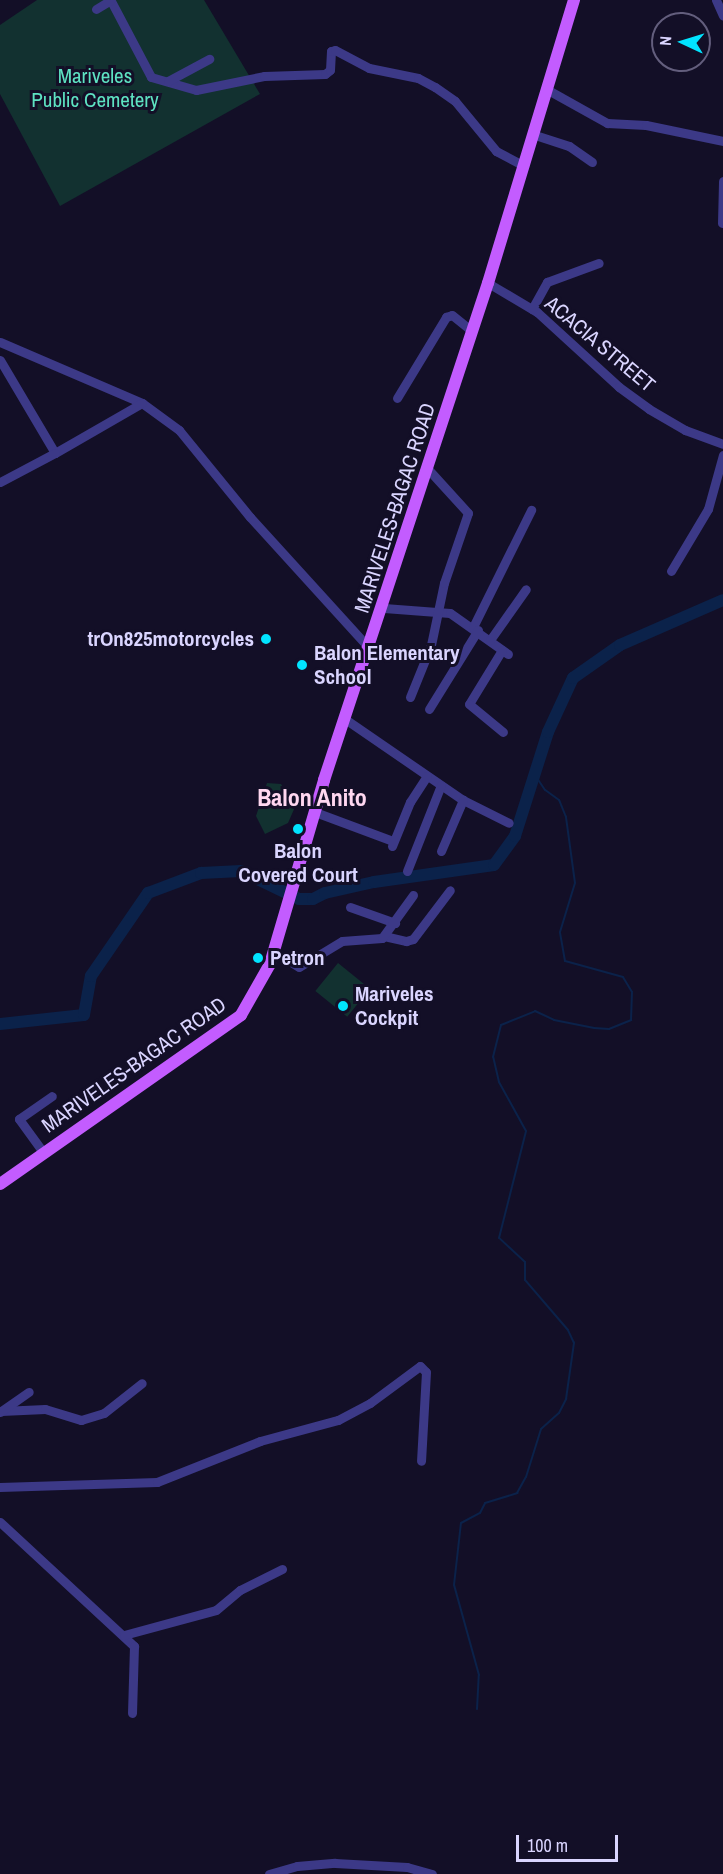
<!DOCTYPE html>
<html>
<head>
<meta charset="utf-8">
<style>
  body { margin:0 }
  #map { position:relative; width:723px; height:1874px; overflow:hidden; background:#130f27; font-family:"Archivo Narrow",sans-serif }
  div>[style] { position:absolute }
  [style*='--x'] { left:calc(var(--x)*1px); top:calc(var(--y)*1px); width:calc(var(--w)*1px); rotate:calc(var(--a)*1deg) }
  .green>* { inset:0; background:#123130; transform-origin:0 0 }
  .stream>* { height:2px; margin:-1px; padding:0 1px; transform-origin:1px; border-radius:1px; background:#0b224a }
  .river>* { height:12px; margin:-6px; padding:0 6px; transform-origin:6px; border-radius:6px; background:#0b224a }
  .minor>* { height:9px; margin:-4.5px; padding:0 4.5px; transform-origin:4.5px; border-radius:4.5px; background:#3c3987 }
  .major>* { height:12px; margin:-6px; padding:0 6px; transform-origin:6px; border-radius:6px; background:#c35cff }
  .dots>* { width:16px; height:16px; translate:-50% -50%; box-sizing:border-box; border:3px solid #130f27; border-radius:50% }
  span { translate:-50% -50%; white-space:nowrap; text-align:center; line-height:1.15; -webkit-text-stroke:6px #130f27; paint-order:stroke }
  .park-label { font-size:21px; color:#5ee2c2 }
  .street-label { font-size:21px; color:#dad5ff }
  .poi-label { font-size:21px; color:#dad5ff; font-weight:700 }
  .right { translate:-100% -50%; text-align:right }
  .left { translate:0 -50%; text-align:left }
  .quarter-label { font-size:24px; color:#ffd7f0; font-weight:700 }
  .north { position:absolute; left:651px; top:12px; width:60px; height:60px; box-sizing:border-box; background:#130f27; border:2px solid #635e7d; border-radius:50%; rotate:274deg; font-size:16px; font-weight:700; line-height:24px; text-align:center; color:#dad5ff }
  .north::after { content:''; display:block; margin:auto; width:21px; height:27px; background:#01e4ff; clip-path:polygon(50% 0,100% 100%,50% 72%,0 100%) }
  .scale { position:absolute; left:516px; top:1835px; width:102px; height:27px; box-sizing:border-box; border:3px solid #dad5ff; border-top:0; padding-left:8px; font-size:18px; line-height:21px; white-space:nowrap; color:#dad5ff; -webkit-text-stroke:4px #130f27; paint-order:stroke }
</style>
</head>
<body>
<div id="map">
  <div class="green">
    <div style="clip-path:polygon(37px 0,204px 0,260px 94px,60px 206px,0 94px,0 25px)"></div>
    <div style="clip-path:polygon(267px 783px,281px 784px,295px 807px,288px 823px,265px 834px,256px 816px)"></div>
    <div style="left:338px;top:963px;width:41px;height:36px;rotate:39deg"></div>
  </div>
  <div class="stream">
    <div style="--x:477;--y:1709;--w:34;--a:-87"></div>
    <div style="--x:479;--y:1675;--w:93;--a:-105.5"></div>
    <div style="--x:454;--y:1585;--w:62;--a:-83.6"></div>
    <div style="--x:461;--y:1523;--w:21;--a:-28"></div>
    <div style="--x:480;--y:1513;--w:11;--a:-63"></div>
    <div style="--x:485;--y:1503;--w:34;--a:-17"></div>
    <div style="--x:517;--y:1493;--w:18;--a:-61"></div>
    <div style="--x:526;--y:1477;--w:50;--a:-72.6"></div>
    <div style="--x:541;--y:1429;--w:24;--a:-42"></div>
    <div style="--x:559;--y:1413;--w:16;--a:-63"></div>
    <div style="--x:566;--y:1399;--w:57;--a:-81.9"></div>
    <div style="--x:574;--y:1343;--w:14;--a:-115"></div>
    <div style="--x:568;--y:1330;--w:66;--a:-130.7"></div>
    <div style="--x:525;--y:1280;--w:18;--a:-90"></div>
    <div style="--x:525;--y:1262;--w:35;--a:-137"></div>
    <div style="--x:499;--y:1238;--w:110;--a:-75.8"></div>
    <div style="--x:526;--y:1131;--w:56;--a:-118.9"></div>
    <div style="--x:499;--y:1082;--w:26;--a:-103"></div>
    <div style="--x:493;--y:1057;--w:33;--a:-76"></div>
    <div style="--x:501;--y:1025;--w:37;--a:-22"></div>
    <div style="--x:535;--y:1011;--w:21;--a:25"></div>
    <div style="--x:554;--y:1020;--w:41;--a:11.3"></div>
    <div style="--x:594;--y:1028;--w:15;--a:4"></div>
    <div style="--x:609;--y:1029;--w:24;--a:-22"></div>
    <div style="--x:631;--y:1020;--w:28;--a:-88"></div>
    <div style="--x:632;--y:992;--w:17;--a:-121"></div>
    <div style="--x:623;--y:977;--w:60;--a:-164.6"></div>
    <div style="--x:565;--y:961;--w:29;--a:-100"></div>
    <div style="--x:560;--y:932;--w:51;--a:-73"></div>
    <div style="--x:575;--y:883;--w:67;--a:-97.8"></div>
    <div style="--x:566;--y:817;--w:18;--a:-112"></div>
    <div style="--x:559;--y:800;--w:17;--a:-144"></div>
    <div style="--x:545;--y:790;--w:22;--a:-124"></div>
  </div>
  <div class="river">
    <div style="--x:0;--y:1024;--w:84;--a:-6.1"></div>
    <div style="--x:84;--y:1015;--w:40;--a:-80"></div>
    <div style="--x:91;--y:976;--w:101;--a:-55.5"></div>
    <div style="--x:148;--y:893;--w:57;--a:-20.7"></div>
    <div style="--x:201;--y:873;--w:40;--a:-2.9"></div>
    <div style="--x:241;--y:871;--w:64;--a:25.8"></div>
    <div style="--x:299;--y:899;--w:14;--a:0"></div>
    <div style="--x:313;--y:899;--w:13;--a:-27"></div>
    <div style="--x:325;--y:893;--w:50;--a:-12.7"></div>
    <div style="--x:374;--y:882;--w:121;--a:-8.1"></div>
    <div style="--x:494;--y:865;--w:36;--a:-54"></div>
    <div style="--x:515;--y:836;--w:109;--a:-72.4"></div>
    <div style="--x:548;--y:732;--w:60;--a:-65.2"></div>
    <div style="--x:573;--y:678;--w:57;--a:-35.1"></div>
    <div style="--x:620;--y:645;--w:112;--a:-23.6"></div>
  </div>
  <div class="minor">
    <div style="--x:716;--y:0;--w:17;--a:66"></div>
    <div style="--x:111;--y:1;--w:86;--a:62.2"></div>
    <div style="--x:151;--y:77;--w:47;--a:16.1"></div>
    <div style="--x:196;--y:90;--w:69;--a:-11.6"></div>
    <div style="--x:264;--y:76;--w:61;--a:-1.9"></div>
    <div style="--x:325;--y:74;--w:6;--a:-39"></div>
    <div style="--x:330;--y:70;--w:19;--a:-87"></div>
    <div style="--x:331;--y:51;--w:4;--a:-14"></div>
    <div style="--x:335;--y:50;--w:38;--a:28"></div>
    <div style="--x:369;--y:68;--w:50;--a:11.5"></div>
    <div style="--x:418;--y:78;--w:19;--a:28"></div>
    <div style="--x:435;--y:87;--w:24;--a:35"></div>
    <div style="--x:455;--y:101;--w:65;--a:50.6"></div>
    <div style="--x:496;--y:151;--w:32;--a:28"></div>
    <div style="--x:96;--y:9;--w:17;--a:-31"></div>
    <div style="--x:168;--y:81;--w:47;--a:-28.2"></div>
    <div style="--x:548;--y:90;--w:68;--a:29.2"></div>
    <div style="--x:607;--y:123;--w:39;--a:3"></div>
    <div style="--x:646;--y:125;--w:79;--a:11.7"></div>
    <div style="--x:535;--y:135;--w:36;--a:18"></div>
    <div style="--x:569;--y:146;--w:28;--a:35"></div>
    <div style="--x:722;--y:223;--w:42;--a:-88.6"></div>
    <div style="--x:488;--y:283;--w:57;--a:30.6"></div>
    <div style="--x:537;--y:312;--w:111;--a:42.4"></div>
    <div style="--x:619;--y:387;--w:37;--a:36"></div>
    <div style="--x:649;--y:409;--w:42;--a:30.3"></div>
    <div style="--x:685;--y:430;--w:40;--a:20.2"></div>
    <div style="--x:532;--y:309;--w:31;--a:-61"></div>
    <div style="--x:547;--y:282;--w:55;--a:-20.1"></div>
    <div style="--x:0;--y:342;--w:155;--a:23.2"></div>
    <div style="--x:142;--y:403;--w:46;--a:36.1"></div>
    <div style="--x:179;--y:430;--w:112;--a:50.8"></div>
    <div style="--x:250;--y:517;--w:178;--a:47.7"></div>
    <div style="--x:0;--y:360;--w:108;--a:59.4"></div>
    <div style="--x:55;--y:453;--w:100;--a:-29.9"></div>
    <div style="--x:397;--y:398;--w:95;--a:-58.8"></div>
    <div style="--x:446;--y:317;--w:6;--a:-18"></div>
    <div style="--x:452;--y:315;--w:26;--a:39"></div>
    <div style="--x:0;--y:482;--w:62;--a:-27.8"></div>
    <div style="--x:671;--y:571;--w:72;--a:-59.2"></div>
    <div style="--x:708;--y:509;--w:56;--a:-74.5"></div>
    <div style="--x:384;--y:608;--w:66;--a:4.3"></div>
    <div style="--x:450;--y:613;--w:71;--a:35.3"></div>
    <div style="--x:473;--y:627;--w:131;--a:-63.6"></div>
    <div style="--x:490;--y:640;--w:62;--a:-54.8"></div>
    <div style="--x:502;--y:650;--w:63;--a:121.4"></div>
    <div style="--x:469;--y:704;--w:44;--a:39.5"></div>
    <div style="--x:410;--y:697;--w:56;--a:-68"></div>
    <div style="--x:431;--y:645;--w:63;--a:-78.2"></div>
    <div style="--x:444;--y:583;--w:74;--a:-71.1"></div>
    <div style="--x:468;--y:513;--w:59;--a:-132.3"></div>
    <div style="--x:429;--y:709;--w:93;--a:-58.2"></div>
    <div style="--x:345;--y:719;--w:143;--a:34.5"></div>
    <div style="--x:463;--y:800;--w:51;--a:26.6"></div>
    <div style="--x:315;--y:812;--w:83;--a:20.4"></div>
    <div style="--x:392;--y:846;--w:48;--a:-67.8"></div>
    <div style="--x:410;--y:802;--w:31;--a:-57"></div>
    <div style="--x:441;--y:851;--w:56;--a:-66.7"></div>
    <div style="--x:407;--y:871;--w:92;--a:-68.4"></div>
    <div style="--x:350;--y:907;--w:48;--a:19.6"></div>
    <div style="--x:384;--y:936;--w:23;--a:13"></div>
    <div style="--x:406;--y:941;--w:7;--a:-16"></div>
    <div style="--x:413;--y:939;--w:61;--a:-52.9"></div>
    <div style="--x:275;--y:952;--w:28;--a:32"></div>
    <div style="--x:299;--y:967;--w:50;--a:-31.2"></div>
    <div style="--x:342;--y:941;--w:40;--a:-4.3"></div>
    <div style="--x:382;--y:938;--w:53;--a:-54.2"></div>
    <div style="--x:43;--y:1152;--w:41;--a:-126"></div>
    <div style="--x:19;--y:1119;--w:40;--a:-34.9"></div>
    <div style="--x:1;--y:1411;--w:44;--a:-2.6"></div>
    <div style="--x:45;--y:1409;--w:38;--a:17"></div>
    <div style="--x:81;--y:1420;--w:24;--a:-17"></div>
    <div style="--x:104;--y:1413;--w:48;--a:-38.3"></div>
    <div style="--x:0;--y:1412;--w:35;--a:-35"></div>
    <div style="--x:0;--y:1487;--w:157;--a:-1.8"></div>
    <div style="--x:157;--y:1482;--w:111;--a:-21.7"></div>
    <div style="--x:260;--y:1441;--w:81;--a:-15.1"></div>
    <div style="--x:338;--y:1420;--w:36;--a:-28"></div>
    <div style="--x:370;--y:1403;--w:62;--a:-36.5"></div>
    <div style="--x:420;--y:1366;--w:8;--a:45"></div>
    <div style="--x:426;--y:1372;--w:89;--a:93.2"></div>
    <div style="--x:0;--y:1522;--w:183;--a:42.8"></div>
    <div style="--x:134;--y:1646;--w:67;--a:91.7"></div>
    <div style="--x:124;--y:1635;--w:95;--a:-15.2"></div>
    <div style="--x:216;--y:1610;--w:31;--a:-40"></div>
    <div style="--x:240;--y:1590;--w:47;--a:-26.6"></div>
    <div style="--x:269;--y:1874;--w:29;--a:-16"></div>
    <div style="--x:297;--y:1866;--w:38;--a:-5"></div>
    <div style="--x:335;--y:1863;--w:72;--a:3.2"></div>
    <div style="--x:407;--y:1867;--w:26;--a:16"></div>
  </div>
  <div class="major">
    <div style="--x:0;--y:1184;--w:294;--a:-35"></div>
    <div style="--x:241;--y:1015;--w:59;--a:-60.4"></div>
    <div style="--x:270;--y:964;--w:192;--a:-73.6"></div>
    <div style="--x:324;--y:780;--w:523;--a:-71.74"></div>
    <div style="--x:488;--y:283;--w:296;--a:-73.1"></div>
  </div>
  <div class="dots">
    <div style="left:266px;top:639px;background:#01e4ff"></div>
    <div style="left:302px;top:665px;background:#01e4ff"></div>
    <div style="left:298px;top:829px;background:#01e4ff"></div>
    <div style="left:258px;top:958px;background:#01e4ff"></div>
    <div style="left:343px;top:1006px;background:#01e4ff"></div>
  </div>
  <div class="park-label">
    <span style="left:95px;top:88px">Mariveles<br>Public Cemetery</span>
  </div>
  <div class="street-label">
    <span style="left:600px;top:344px;rotate:40deg">ACACIA STREET</span>
    <span style="left:395px;top:508px;rotate:-72deg">MARIVELES-BAGAC ROAD</span>
    <span style="left:134px;top:1065px;rotate:-35deg">MARIVELES-BAGAC ROAD</span>
  </div>
  <div class="poi-label">
    <span class="right" style="left:254px;top:639px">trOn825motorcycles</span>
    <span class="left" style="left:314px;top:665px">Balon Elementary<br>School</span>
    <span style="left:298px;top:863px">Balon<br>Covered Court</span>
    <span class="left" style="left:270px;top:958px">Petron</span>
    <span class="left" style="left:355px;top:1006px">Mariveles<br>Cockpit</span>
  </div>
  <div class="quarter-label">
    <span style="left:312px;top:798px">Balon Anito</span>
  </div>
  <div class="north">N</div>
  <div class="scale">100 m</div>
</div>
</body>
</html>
